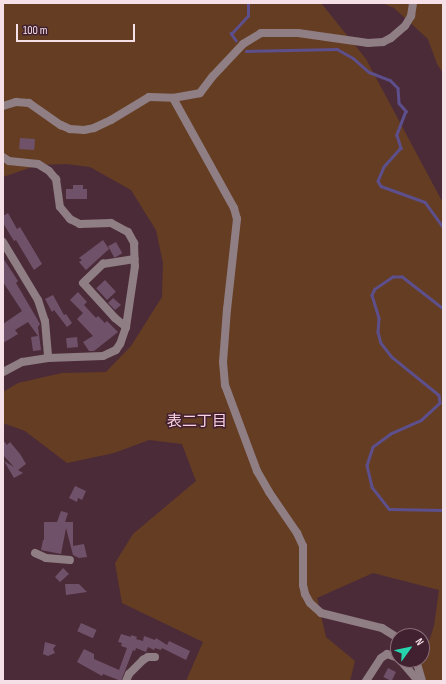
<!DOCTYPE html>
<html>
<head>
<meta charset="utf-8">
<style>
  body { margin:0 }
  #map { position:relative; width:446px; height:684px; overflow:hidden; background:#4c2b39; font-family:"Sofia Sans Condensed","Noto Sans JP",sans-serif }
  div>[style] { position:absolute }
  [style*='--x'] { left:calc(var(--x)*1px); top:calc(var(--y)*1px); width:calc(var(--w)*1px); rotate:calc(var(--a)*1deg) }
  .green>* { inset:0; background:#653d22 }
  .stream>* { height:2.5px; margin:-1.25px; padding:0 1.25px; transform-origin:1.25px; border-radius:1.25px; background:#5d4f8b }
  .building>* { inset:0; background:#6f526a; transform-origin:0 0 }
  .minor>* { height:8px; margin:-4px; padding:0 4px; transform-origin:4px; border-radius:4px; background:#8f7e84 }
  .tertiary>* { height:8px; margin:-4px; padding:0 4px; transform-origin:4px; border-radius:4px; background:#8f7e84 }
  span { translate:-50% -50%; white-space:nowrap; text-align:center; line-height:1.15; -webkit-text-stroke:3px #41212f; paint-order:stroke }
  .neighbourhood-label { font-size:15px; color:#fdd2e3 }
  .frame { position:absolute; inset:0; border:4px solid #f6e0e8; pointer-events:none }
  .north { position:absolute; left:390px; top:628px; width:40px; height:40px; box-sizing:border-box; background:#41212f; border:1px solid #896d79; border-radius:50%; rotate:57deg; font-size:11px; font-weight:700; line-height:16px; text-align:center; color:#f6e0e8 }
  .north::after { content:''; display:block; margin:auto; width:14px; height:18px; background:#26d5ae; clip-path:polygon(50% 0,100% 100%,50% 72%,0 100%) }
  .scale { position:absolute; left:16px; top:24px; width:119px; height:18px; box-sizing:border-box; border:2px solid #f6e0e8; border-top:0; padding-left:5px; font-size:12px; line-height:14px; white-space:nowrap; color:#f6e0e8; -webkit-text-stroke:3px #41212f; paint-order:stroke }
</style>
</head>
<body>
<div id="map">
  <div class="green">
    <div style="clip-path:polygon(3px 3px,321px 3px,366px 59px,443px 203px,443px 681px,416px 681px,434px 626px,439px 590px,373px 573px,317px 598px,326px 637px,355px 661px,350px 681px,186px 681px,203px 642px,122px 603px,115px 563px,133px 534px,196px 481px,182px 444px,149px 440px,114px 453px,67px 463px,25px 431px,3px 423px,3px 392px,18px 383px,62px 373px,106px 372px,131px 346px,162px 297px,163px 263px,156px 230px,131px 190px,90px 167px,66px 164px,38px 165px,3px 177px)"></div>
    <div style="clip-path:polygon(382px 3px,443px 3px,443px 73px,437px 64px,428px 39px,394px 8px)"></div>
  </div>
  <div class="stream">
    <div style="--x:236;--y:41;--w:9;--a:-126"></div>
    <div style="--x:231;--y:34;--w:25;--a:-47"></div>
    <div style="--x:248;--y:16;--w:13;--a:-90"></div>
    <div style="--x:246;--y:51;--w:91;--a:-1.3"></div>
    <div style="--x:337;--y:49;--w:18;--a:29"></div>
    <div style="--x:353;--y:58;--w:21;--a:41"></div>
    <div style="--x:369;--y:72;--w:22;--a:21"></div>
    <div style="--x:390;--y:80;--w:11;--a:45"></div>
    <div style="--x:398;--y:88;--w:15;--a:86"></div>
    <div style="--x:399;--y:103;--w:11;--a:49"></div>
    <div style="--x:406;--y:111;--w:26;--a:111"></div>
    <div style="--x:397;--y:135;--w:14;--a:73"></div>
    <div style="--x:401;--y:148;--w:25;--a:132"></div>
    <div style="--x:384;--y:167;--w:15;--a:113"></div>
    <div style="--x:378;--y:181;--w:6;--a:59"></div>
    <div style="--x:381;--y:186;--w:47;--a:20"></div>
    <div style="--x:425;--y:202;--w:31;--a:54"></div>
    <div style="--x:443;--y:309;--w:52;--a:-142"></div>
    <div style="--x:402;--y:277;--w:9;--a:180"></div>
    <div style="--x:393;--y:277;--w:22;--a:146"></div>
    <div style="--x:375;--y:289;--w:7;--a:117"></div>
    <div style="--x:372;--y:295;--w:24;--a:73"></div>
    <div style="--x:379;--y:318;--w:14;--a:94"></div>
    <div style="--x:378;--y:332;--w:11;--a:75"></div>
    <div style="--x:381;--y:343;--w:18;--a:52"></div>
    <div style="--x:392;--y:357;--w:60;--a:39"></div>
    <div style="--x:439;--y:395;--w:8;--a:83"></div>
    <div style="--x:440;--y:403;--w:25;--a:137"></div>
    <div style="--x:422;--y:420;--w:34;--a:156"></div>
    <div style="--x:391;--y:434;--w:22;--a:144"></div>
    <div style="--x:373;--y:447;--w:19;--a:108"></div>
    <div style="--x:367;--y:465;--w:23;--a:77"></div>
    <div style="--x:372;--y:487;--w:28;--a:52"></div>
    <div style="--x:389;--y:509;--w:54;--a:1.1"></div>
  </div>
  <div class="building">
    <div style="left:20px;top:138px;width:15px;height:11px;rotate:4deg"></div>
    <div style="clip-path:polygon(73px 185px,83px 185px,83px 189px,87px 189px,87px 199px,66px 199px,66px 189px,73px 189px)"></div>
    <div style="clip-path:polygon(8px 213px,17px 229px,20px 227px,42px 264px,34px 270px,16px 240px,14px 241px,3px 223px,3px 216px)"></div>
    <div style="clip-path:polygon(103px 240px,109px 249px,86px 270px,79px 262px,82px 260px,79px 258px)"></div>
    <div style="left:116px;top:242px;width:13px;height:9px;rotate:61deg"></div>
    <div style="clip-path:polygon(3px 258px,18px 281px,16px 283px,40px 324px,38px 327px,41px 350px,33px 351px,31px 337px,38px 336px,28px 322px,15px 330px,18px 334px,3px 343px,3px 324px,22px 311px,3px 282px)"></div>
    <div style="left:105px;top:280px;width:16px;height:12px;rotate:47deg"></div>
    <div style="clip-path:polygon(78px 292px,87px 302px,84px 305px,96px 318px,98px 316px,105px 323px,107px 321px,118px 332px,94px 351px,89px 351px,83px 342px,93px 336px,77px 319px,83px 313px,70px 300px)"></div>
    <div style="clip-path:polygon(53px 295px,64px 315px,66px 314px,72px 323px,67px 327px,54px 310px,52px 312px,45px 299px)"></div>
    <div style="clip-path:polygon(113px 298px,121px 305px,115px 310px,108px 303px)"></div>
    <div style="left:77px;top:337px;width:10px;height:11px;rotate:84deg"></div>
    <div style="clip-path:polygon(3px 440px,7px 445px,10px 442px,20px 454px,26px 464px,18px 470px,23px 473px,14px 478px,4px 461px,14px 467px,3px 455px)"></div>
    <div style="clip-path:polygon(75px 486px,86px 491px,82px 500px,78px 498px,77px 502px,69px 498px)"></div>
    <div style="clip-path:polygon(61px 511px,68px 513px,65px 522px,73px 522px,73px 546px,84px 544px,87px 557px,79px 558px,73px 555px,66px 528px,61px 554px,41px 550px,43px 540px,44px 540px,44px 522px,57px 522px)"></div>
    <div style="clip-path:polygon(63px 568px,69px 574px,60px 582px,55px 577px)"></div>
    <div style="clip-path:polygon(65px 584px,79px 584px,87px 592px,66px 595px)"></div>
    <div style="left:81px;top:623px;width:17px;height:9px;rotate:24deg"></div>
    <div style="clip-path:polygon(121px 634px,131px 637px,131px 635px,137px 637px,136px 639px,143px 641px,144px 636px,155px 640px,156px 638px,167px 645px,169px 641px,190px 651px,186px 660px,162px 648px,161px 650px,155px 648px,154px 650px,148px 647px,146px 652px,136px 648px,135px 651px,133px 650px,121px 681px,103px 674px,102px 676px,77px 662px,84px 649px,94px 654px,94px 659px,119px 670px,127px 648px,121px 646px,122px 643px,118px 642px)"></div>
    <div style="clip-path:polygon(45px 642px,56px 645px,53px 649px,55px 653px,48px 656px,43px 654px)"></div>
    <div style="left:388px;top:668px;width:9px;height:10px;rotate:27deg"></div>
  </div>
  <div class="minor">
    <div style="--x:173;--y:98;--w:126;--a:61"></div>
    <div style="--x:234;--y:208;--w:11;--a:75"></div>
    <div style="--x:237;--y:219;--w:91;--a:96.3"></div>
    <div style="--x:227;--y:309;--w:53;--a:94.3"></div>
    <div style="--x:223;--y:362;--w:23;--a:85"></div>
    <div style="--x:225;--y:385;--w:92;--a:69.6"></div>
    <div style="--x:257;--y:471;--w:24;--a:60"></div>
    <div style="--x:269;--y:492;--w:50;--a:55.7"></div>
    <div style="--x:297;--y:533;--w:14;--a:65"></div>
    <div style="--x:303;--y:546;--w:39;--a:90"></div>
    <div style="--x:303;--y:585;--w:9;--a:77"></div>
    <div style="--x:305;--y:594;--w:10;--a:61"></div>
    <div style="--x:310;--y:603;--w:15;--a:42"></div>
    <div style="--x:321;--y:613;--w:63;--a:13.8"></div>
    <div style="--x:382;--y:628;--w:19;--a:32"></div>
    <div style="--x:3;--y:242;--w:68;--a:58.9"></div>
    <div style="--x:38;--y:300;--w:22;--a:72"></div>
    <div style="--x:45;--y:321;--w:37;--a:85"></div>
    <div style="--x:126;--y:327;--w:14;--a:-141"></div>
    <div style="--x:115;--y:318;--w:47;--a:-132.4"></div>
    <div style="--x:83;--y:283;--w:28;--a:-44"></div>
    <div style="--x:103;--y:264;--w:32;--a:-9"></div>
    <div style="--x:35;--y:553;--w:12;--a:24"></div>
    <div style="--x:46;--y:558;--w:24;--a:5"></div>
    <div style="--x:400;--y:660;--w:28;--a:49"></div>
    <div style="--x:416;--y:660;--w:22;--a:74"></div>
    <div style="--x:126;--y:681;--w:8;--a:-67"></div>
    <div style="--x:129;--y:674;--w:20;--a:-45"></div>
    <div style="--x:143;--y:660;--w:6;--a:-31"></div>
    <div style="--x:148;--y:657;--w:7;--a:0"></div>
    <div style="--x:366;--y:681;--w:27;--a:-57"></div>
    <div style="--x:381;--y:658;--w:7;--a:-34"></div>
    <div style="--x:387;--y:654;--w:12;--a:20"></div>
  </div>
  <div class="tertiary">
    <div style="--x:3;--y:106;--w:14;--a:-17"></div>
    <div style="--x:16;--y:102;--w:13;--a:4"></div>
    <div style="--x:29;--y:103;--w:39;--a:35"></div>
    <div style="--x:61;--y:125;--w:10;--a:24"></div>
    <div style="--x:70;--y:129;--w:14;--a:4"></div>
    <div style="--x:84;--y:130;--w:10;--a:-11"></div>
    <div style="--x:94;--y:128;--w:19;--a:-25"></div>
    <div style="--x:111;--y:120;--w:44;--a:-31.2"></div>
    <div style="--x:149;--y:97;--w:24;--a:2"></div>
    <div style="--x:173;--y:98;--w:27;--a:-10"></div>
    <div style="--x:200;--y:93;--w:21;--a:-53"></div>
    <div style="--x:213;--y:76;--w:44;--a:-46.8"></div>
    <div style="--x:243;--y:44;--w:21;--a:-31"></div>
    <div style="--x:261;--y:33;--w:37;--a:0"></div>
    <div style="--x:298;--y:33;--w:71;--a:8.1"></div>
    <div style="--x:368;--y:43;--w:15;--a:-4"></div>
    <div style="--x:383;--y:42;--w:9;--a:-27"></div>
    <div style="--x:391;--y:38;--w:18;--a:-41"></div>
    <div style="--x:405;--y:26;--w:12;--a:-59"></div>
    <div style="--x:411;--y:16;--w:13;--a:-81"></div>
    <div style="--x:3;--y:157;--w:7;--a:34"></div>
    <div style="--x:9;--y:161;--w:29;--a:6"></div>
    <div style="--x:38;--y:164;--w:13;--a:32"></div>
    <div style="--x:49;--y:171;--w:11;--a:49"></div>
    <div style="--x:56;--y:179;--w:28;--a:82"></div>
    <div style="--x:60;--y:207;--w:16;--a:50"></div>
    <div style="--x:70;--y:219;--w:11;--a:27"></div>
    <div style="--x:80;--y:224;--w:31;--a:-2"></div>
    <div style="--x:111;--y:223;--w:19;--a:28"></div>
    <div style="--x:128;--y:232;--w:13;--a:61"></div>
    <div style="--x:134;--y:243;--w:23;--a:88"></div>
    <div style="--x:135;--y:266;--w:62;--a:98.4"></div>
    <div style="--x:126;--y:327;--w:18;--a:109"></div>
    <div style="--x:120;--y:344;--w:7;--a:124"></div>
    <div style="--x:116;--y:350;--w:14;--a:155"></div>
    <div style="--x:103;--y:356;--w:55;--a:177.9"></div>
    <div style="--x:48;--y:358;--w:26;--a:171"></div>
    <div style="--x:22;--y:362;--w:21;--a:152"></div>
  </div>
  <div class="neighbourhood-label">
    <span style="left:197px;top:422px">表二丁目</span>
  </div>
  <div class="frame"></div>
  <div class="north">N</div>
  <div class="scale">100 m</div>
</div>
</body>
</html>
